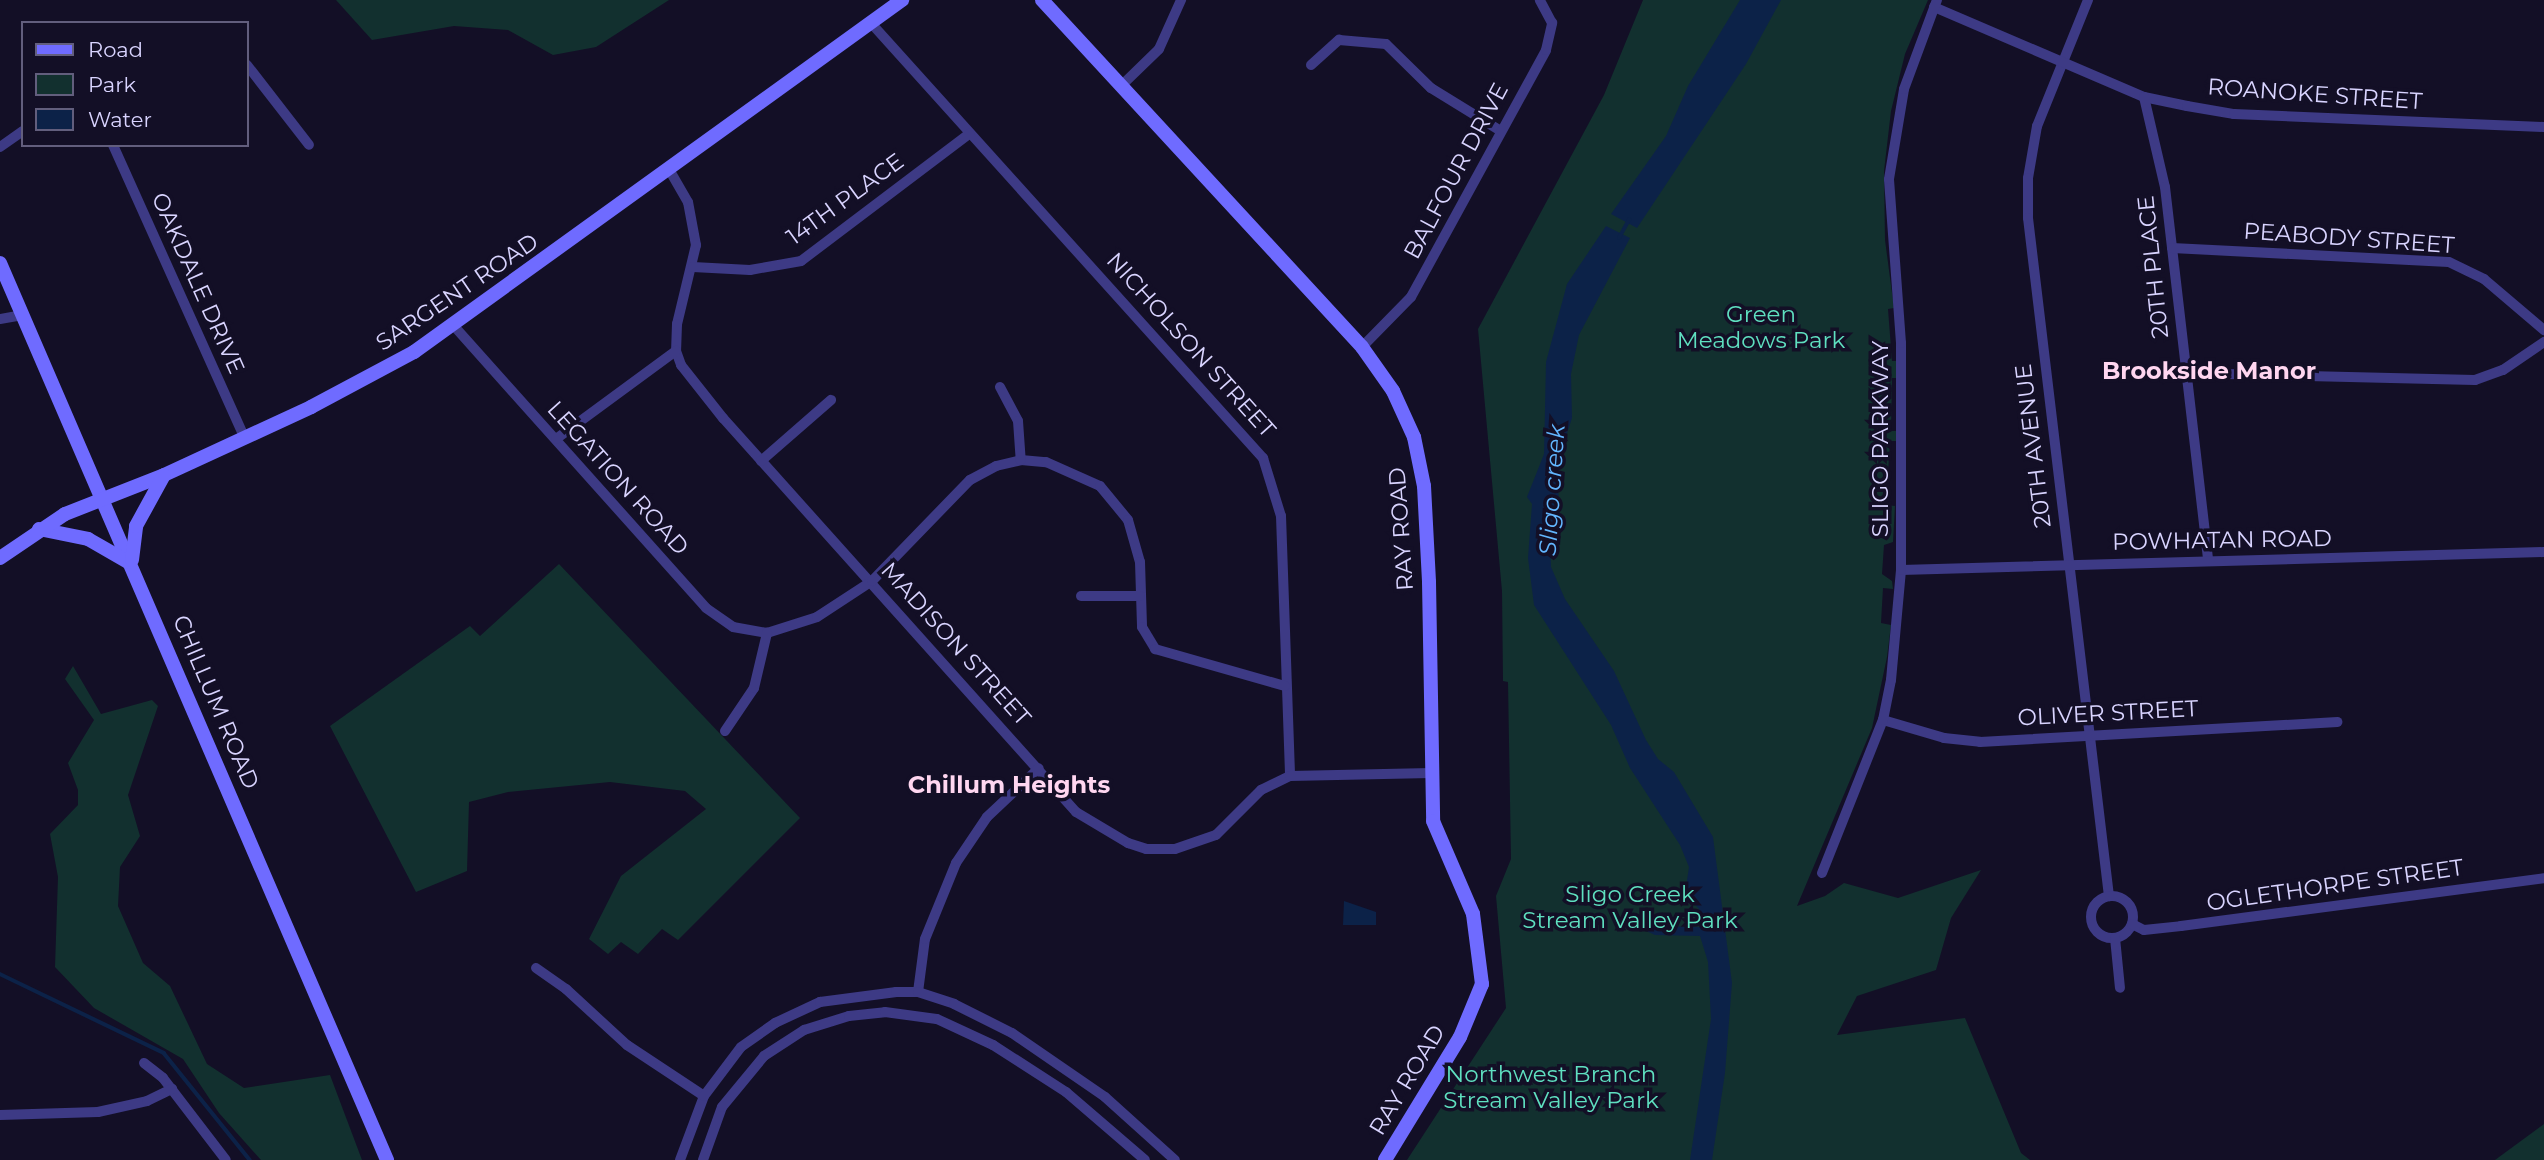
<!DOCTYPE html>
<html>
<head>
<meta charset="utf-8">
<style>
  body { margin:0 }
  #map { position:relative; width:2544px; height:1160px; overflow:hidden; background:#130f26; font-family:Montserrat,sans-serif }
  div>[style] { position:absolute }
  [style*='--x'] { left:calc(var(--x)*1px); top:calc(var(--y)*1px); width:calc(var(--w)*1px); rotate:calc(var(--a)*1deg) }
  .green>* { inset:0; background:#12302f }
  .water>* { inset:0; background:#0c2248 }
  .stream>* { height:3.5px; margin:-1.75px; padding:0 1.75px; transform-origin:1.75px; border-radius:1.75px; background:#0c2248 }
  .street>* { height:10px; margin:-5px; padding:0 5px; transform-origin:5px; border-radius:5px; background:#3d3a85 }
  .street>.ring { margin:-5px; padding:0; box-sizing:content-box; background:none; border:10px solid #3d3a85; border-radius:50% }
  .secondary>* { height:14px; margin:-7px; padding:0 7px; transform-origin:7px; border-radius:7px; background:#6f6bff }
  span { translate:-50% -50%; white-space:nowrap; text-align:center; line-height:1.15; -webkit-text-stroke:7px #130f26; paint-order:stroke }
  .street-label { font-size:23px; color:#d9d4ff }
  .park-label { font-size:23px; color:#5fe0c0 }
  .neighbourhood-label { font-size:24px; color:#ffd6f0; font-weight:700 }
  .water-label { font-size:24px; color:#62b6ff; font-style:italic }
  .legend { position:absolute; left:21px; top:21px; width:228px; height:126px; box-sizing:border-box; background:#130f26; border:2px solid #625e7d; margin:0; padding:9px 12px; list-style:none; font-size:21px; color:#d9d4ff }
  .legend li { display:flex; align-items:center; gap:14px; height:35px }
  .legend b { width:35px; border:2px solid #625e7d }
</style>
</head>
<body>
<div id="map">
  <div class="green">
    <div style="clip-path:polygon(336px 0,669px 0,596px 47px,553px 55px,508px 30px,454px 26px,372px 40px)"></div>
    <div style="clip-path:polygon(1643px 0,1928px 0,1905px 54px,1891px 111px,1884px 171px,1885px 240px,1894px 308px,1888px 309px,1892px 361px,1897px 361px,1899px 378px,1892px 378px,1891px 431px,1898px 431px,1897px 441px,1890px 441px,1886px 505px,1895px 506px,1893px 542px,1884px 545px,1882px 574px,1892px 581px,1893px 589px,1883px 588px,1881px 623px,1891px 625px,1887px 657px,1872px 728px,1797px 906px,1825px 896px,1844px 883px,1898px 898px,1981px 870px,1951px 918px,1936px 970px,1857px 996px,1837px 1035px,1965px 1018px,2021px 1153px,2030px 1160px,1407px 1160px,1506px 1008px,1496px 896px,1511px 859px,1508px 682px,1503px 681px,1502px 591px,1478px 329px,1604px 95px)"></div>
    <div style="clip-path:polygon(559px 564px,800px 818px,678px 940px,662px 929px,638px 954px,621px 942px,608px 954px,589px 939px,621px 876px,706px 809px,685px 791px,610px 782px,508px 792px,469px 802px,467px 871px,416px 892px,330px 726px,470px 626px,480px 636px)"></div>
    <div style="clip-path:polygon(73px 666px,101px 714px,152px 700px,158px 706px,128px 795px,140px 836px,120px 867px,118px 906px,143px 963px,170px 986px,207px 1064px,244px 1088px,330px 1075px,362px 1160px,261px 1160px,219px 1113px,183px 1059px,94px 1008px,55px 967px,58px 877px,50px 834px,78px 805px,78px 790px,68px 763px,94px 720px,65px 679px)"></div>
    <div style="clip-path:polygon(2544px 1124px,2544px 1160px,2495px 1160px)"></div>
  </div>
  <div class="water">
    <div style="clip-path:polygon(1740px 0,1781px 0,1746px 64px,1637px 228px,1611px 214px,1666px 136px,1688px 86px)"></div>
    <div style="clip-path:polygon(1606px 226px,1630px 238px,1579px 335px,1571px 374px,1572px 418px,1556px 467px,1559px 499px,1550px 543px,1551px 567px,1565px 599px,1614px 671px,1646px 740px,1658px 759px,1674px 772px,1713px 837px,1732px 983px,1725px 1073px,1712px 1160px,1690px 1160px,1711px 1019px,1708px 962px,1700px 936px,1655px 935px,1629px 923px,1633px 915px,1654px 926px,1701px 927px,1699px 909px,1685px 894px,1689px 867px,1680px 845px,1630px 768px,1611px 725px,1534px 605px,1528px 558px,1532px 504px,1527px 497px,1544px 454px,1546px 362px,1567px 284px)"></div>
    <div style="clip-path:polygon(1344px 901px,1376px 912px,1376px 925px,1343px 925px)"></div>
  </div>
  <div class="stream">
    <div style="--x:1619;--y:238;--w:21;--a:-61"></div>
    <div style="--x:0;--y:974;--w:182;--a:25.7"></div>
    <div style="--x:164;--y:1053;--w:137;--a:51.2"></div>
  </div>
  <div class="street">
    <div style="--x:2088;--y:0;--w:136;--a:112"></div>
    <div style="--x:2037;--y:126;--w:53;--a:99.8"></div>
    <div style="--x:2028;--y:178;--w:40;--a:90"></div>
    <div style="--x:2028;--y:218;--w:683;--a:83.19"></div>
    <div style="--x:1934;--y:7;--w:228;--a:23.2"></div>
    <div style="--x:2144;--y:97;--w:44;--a:11.8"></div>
    <div style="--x:2187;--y:106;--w:48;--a:9.7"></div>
    <div style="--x:2234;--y:114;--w:310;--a:2.4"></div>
    <div style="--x:871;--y:23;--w:586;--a:47.98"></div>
    <div style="--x:1263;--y:458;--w:61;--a:72.8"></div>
    <div style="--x:1281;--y:516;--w:260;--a:88"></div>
    <div style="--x:247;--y:65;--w:101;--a:52.2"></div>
    <div style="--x:1311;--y:65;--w:38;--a:-42"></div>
    <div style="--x:1339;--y:40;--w:47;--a:4.9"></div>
    <div style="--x:1386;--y:44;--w:63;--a:44.4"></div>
    <div style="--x:1431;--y:88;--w:82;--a:31.6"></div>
    <div style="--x:1121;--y:86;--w:53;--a:-44.2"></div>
    <div style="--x:1159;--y:49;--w:54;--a:-65.8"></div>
    <div style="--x:2144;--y:97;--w:92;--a:76.9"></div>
    <div style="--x:2165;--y:187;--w:375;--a:83.4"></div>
    <div style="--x:113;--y:145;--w:320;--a:65.8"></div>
    <div style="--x:0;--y:147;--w:28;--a:-35"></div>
    <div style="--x:670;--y:171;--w:36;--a:60"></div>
    <div style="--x:688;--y:202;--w:44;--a:79.5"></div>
    <div style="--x:696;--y:245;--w:81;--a:103.5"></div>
    <div style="--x:677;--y:324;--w:27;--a:92"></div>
    <div style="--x:676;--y:351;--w:15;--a:70"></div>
    <div style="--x:681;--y:365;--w:68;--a:51.6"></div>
    <div style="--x:723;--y:418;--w:529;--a:48.14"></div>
    <div style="--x:1076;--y:812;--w:61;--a:30.8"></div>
    <div style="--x:1128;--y:843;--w:19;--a:18"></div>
    <div style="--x:1146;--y:849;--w:29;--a:0"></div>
    <div style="--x:1175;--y:849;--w:43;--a:-18.9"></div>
    <div style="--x:1216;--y:835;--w:64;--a:-45"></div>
    <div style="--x:1261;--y:790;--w:32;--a:-26"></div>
    <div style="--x:1290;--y:776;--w:141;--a:-1.2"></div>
    <div style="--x:2172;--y:248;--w:277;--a:2.9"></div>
    <div style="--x:2449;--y:262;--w:39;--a:26"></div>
    <div style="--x:2484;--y:279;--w:79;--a:40.4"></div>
    <div style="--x:693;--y:267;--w:57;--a:3"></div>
    <div style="--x:750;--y:270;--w:52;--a:-10"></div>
    <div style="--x:801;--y:261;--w:211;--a:-37.1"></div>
    <div style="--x:0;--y:319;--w:23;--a:-10"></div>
    <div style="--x:454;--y:326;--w:378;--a:48.2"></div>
    <div style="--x:706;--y:608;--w:33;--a:35"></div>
    <div style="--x:733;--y:627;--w:35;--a:10"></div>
    <div style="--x:767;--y:633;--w:52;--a:-17.7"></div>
    <div style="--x:817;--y:617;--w:66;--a:-33.2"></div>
    <div style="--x:872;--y:581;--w:141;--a:-45.9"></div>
    <div style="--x:970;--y:480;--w:30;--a:-28"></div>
    <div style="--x:996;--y:466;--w:26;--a:-13"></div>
    <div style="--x:1021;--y:460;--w:25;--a:5"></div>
    <div style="--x:1046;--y:462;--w:59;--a:24"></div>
    <div style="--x:1100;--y:486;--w:44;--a:50.5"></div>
    <div style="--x:1128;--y:520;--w:44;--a:74.1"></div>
    <div style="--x:1140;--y:562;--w:65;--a:88.2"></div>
    <div style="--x:1142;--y:627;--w:26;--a:59"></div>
    <div style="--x:1155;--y:649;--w:135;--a:15.9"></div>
    <div style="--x:1362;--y:347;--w:70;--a:-45.6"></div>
    <div style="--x:1411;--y:297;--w:281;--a:-61.3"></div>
    <div style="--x:1546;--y:50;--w:28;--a:-77"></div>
    <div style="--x:1552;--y:23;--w:26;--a:-118"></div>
    <div style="--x:2185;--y:373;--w:290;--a:1.4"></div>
    <div style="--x:2475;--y:380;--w:30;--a:-20"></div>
    <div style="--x:2503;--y:370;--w:50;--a:-34.3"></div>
    <div style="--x:1000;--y:387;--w:38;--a:62"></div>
    <div style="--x:1018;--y:421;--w:39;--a:86"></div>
    <div style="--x:556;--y:439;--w:149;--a:-36.3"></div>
    <div style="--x:761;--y:461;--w:93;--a:-41.1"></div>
    <div style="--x:1901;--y:570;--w:643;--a:-1.6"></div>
    <div style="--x:1081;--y:596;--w:59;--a:0"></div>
    <div style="--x:1883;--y:720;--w:64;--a:16.4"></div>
    <div style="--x:1944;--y:738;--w:36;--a:6"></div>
    <div style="--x:1980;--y:742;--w:358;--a:-3.2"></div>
    <div style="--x:725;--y:731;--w:52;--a:-56"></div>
    <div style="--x:754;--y:688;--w:57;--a:-76.7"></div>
    <div style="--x:1822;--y:873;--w:165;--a:-68.3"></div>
    <div style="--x:1883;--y:720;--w:41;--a:-78.7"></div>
    <div style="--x:1891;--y:680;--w:110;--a:-84.8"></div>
    <div style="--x:1901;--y:570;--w:227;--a:-90"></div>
    <div style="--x:1901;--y:343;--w:164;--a:-94.2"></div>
    <div style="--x:1889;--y:179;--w:91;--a:-80.5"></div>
    <div style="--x:1904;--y:89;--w:95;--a:-69.7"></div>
    <div class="ring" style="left:2091px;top:896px;width:32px;height:32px"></div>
    <div style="--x:2132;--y:924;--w:13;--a:27"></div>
    <div style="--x:2144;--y:930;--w:37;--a:-6"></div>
    <div style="--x:2181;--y:926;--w:366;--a:-7.5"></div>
    <div style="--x:2115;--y:938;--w:50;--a:84.3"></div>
    <div style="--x:536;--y:968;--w:37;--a:35"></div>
    <div style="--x:566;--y:989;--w:83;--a:42.6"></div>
    <div style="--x:627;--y:1045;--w:92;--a:33.5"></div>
    <div style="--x:918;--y:992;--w:53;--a:-82.5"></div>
    <div style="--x:925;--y:939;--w:82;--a:-67.8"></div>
    <div style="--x:956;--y:863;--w:55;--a:-56"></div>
    <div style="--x:987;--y:817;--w:71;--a:-43.3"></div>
    <div style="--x:144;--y:1063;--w:24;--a:38"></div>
    <div style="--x:163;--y:1078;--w:103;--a:52.5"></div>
    <div style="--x:0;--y:1115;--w:98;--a:-1.8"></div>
    <div style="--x:98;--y:1112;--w:50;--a:-12.7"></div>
    <div style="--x:147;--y:1101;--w:28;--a:-26"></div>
    <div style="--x:680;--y:1160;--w:68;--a:-69.4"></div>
    <div style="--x:704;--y:1096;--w:61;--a:-52.9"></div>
    <div style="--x:741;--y:1047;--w:42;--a:-35.2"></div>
    <div style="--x:775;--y:1023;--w:50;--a:-25"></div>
    <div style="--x:820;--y:1002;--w:77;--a:-7.5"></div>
    <div style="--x:896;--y:992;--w:22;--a:0"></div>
    <div style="--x:918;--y:992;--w:38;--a:18"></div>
    <div style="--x:954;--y:1004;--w:65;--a:26.6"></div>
    <div style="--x:1012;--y:1033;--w:113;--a:34.5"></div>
    <div style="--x:1105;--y:1097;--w:94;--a:42"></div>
    <div style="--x:703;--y:1160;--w:56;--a:-70.3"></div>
    <div style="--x:722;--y:1107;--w:66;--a:-50.5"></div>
    <div style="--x:764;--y:1056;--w:48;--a:-33"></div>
    <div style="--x:804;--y:1030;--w:47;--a:-17.3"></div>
    <div style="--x:849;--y:1016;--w:36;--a:-6"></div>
    <div style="--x:885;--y:1012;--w:52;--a:7.7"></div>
    <div style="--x:937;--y:1019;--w:62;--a:24.9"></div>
    <div style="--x:993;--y:1045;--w:87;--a:32.8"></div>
    <div style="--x:1066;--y:1092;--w:104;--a:40.7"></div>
  </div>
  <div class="secondary">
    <div style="--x:1042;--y:0;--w:472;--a:47.3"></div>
    <div style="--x:1362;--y:347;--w:54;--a:54.8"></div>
    <div style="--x:1393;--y:391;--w:51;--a:65.5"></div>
    <div style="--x:1414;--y:437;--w:50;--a:78.5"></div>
    <div style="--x:1424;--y:486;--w:96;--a:87"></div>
    <div style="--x:1429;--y:582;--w:239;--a:89"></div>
    <div style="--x:1433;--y:821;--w:101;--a:66.7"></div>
    <div style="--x:1473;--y:914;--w:71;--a:82.7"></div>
    <div style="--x:1482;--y:984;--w:57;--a:112.5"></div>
    <div style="--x:1460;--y:1037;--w:144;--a:121.4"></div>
    <div style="--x:0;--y:263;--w:977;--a:66.66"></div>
    <div style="--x:39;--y:529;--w:50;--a:11.5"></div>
    <div style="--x:88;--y:539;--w:46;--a:29.9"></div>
    <div style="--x:0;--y:558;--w:78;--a:-34.1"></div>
    <div style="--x:65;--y:514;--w:106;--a:-21.5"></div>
    <div style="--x:164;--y:475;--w:162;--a:-24.8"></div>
    <div style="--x:311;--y:407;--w:117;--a:-28.1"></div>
    <div style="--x:414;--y:352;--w:602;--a:-35.8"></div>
    <div style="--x:132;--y:560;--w:34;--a:-83"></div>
    <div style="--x:136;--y:526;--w:58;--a:-61.2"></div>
  </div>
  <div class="street-label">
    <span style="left:2315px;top:94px;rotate:4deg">ROANOKE STREET</span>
    <span style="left:1456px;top:171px;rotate:-62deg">BALFOUR DRIVE</span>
    <span style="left:845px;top:199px;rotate:-36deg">14TH PLACE</span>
    <span style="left:2349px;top:238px;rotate:4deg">PEABODY STREET</span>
    <span style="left:2153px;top:267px;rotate:-96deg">20TH PLACE</span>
    <span style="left:198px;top:283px;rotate:66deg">OAKDALE DRIVE</span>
    <span style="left:457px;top:292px;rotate:-34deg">SARGENT ROAD</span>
    <span style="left:1191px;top:345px;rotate:48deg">NICHOLSON STREET</span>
    <span style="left:1880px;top:439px;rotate:-90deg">SLIGO PARKWAY</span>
    <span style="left:2033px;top:446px;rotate:-97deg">20TH AVENUE</span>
    <span style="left:618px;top:478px;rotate:48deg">LEGATION ROAD</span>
    <span style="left:1401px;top:529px;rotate:-94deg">RAY ROAD</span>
    <span style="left:2222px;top:540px;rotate:-1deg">POWHATAN ROAD</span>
    <span style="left:956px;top:644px;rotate:48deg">MADISON STREET</span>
    <span style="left:216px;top:702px;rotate:67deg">CHILLUM ROAD</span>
    <span style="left:2108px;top:713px;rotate:-3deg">OLIVER STREET</span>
    <span style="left:2335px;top:885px;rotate:-8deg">OGLETHORPE STREET</span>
    <span style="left:1407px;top:1080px;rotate:-59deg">RAY ROAD</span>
  </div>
  <div class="park-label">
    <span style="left:1761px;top:327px">Green<br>Meadows Park</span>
    <span style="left:1630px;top:907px">Sligo Creek<br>Stream Valley Park</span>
    <span style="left:1551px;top:1087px">Northwest Branch<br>Stream Valley Park</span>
  </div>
  <div class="neighbourhood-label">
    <span style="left:2209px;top:371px">Brookside Manor</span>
    <span style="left:1009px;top:785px">Chillum Heights</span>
  </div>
  <div class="water-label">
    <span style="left:1552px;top:490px;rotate:-86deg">Sligo creek</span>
  </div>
  <ul class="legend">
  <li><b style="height:9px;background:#6f6bff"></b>Road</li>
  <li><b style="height:19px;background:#12302f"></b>Park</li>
  <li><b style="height:19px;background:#0c2248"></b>Water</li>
  </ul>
</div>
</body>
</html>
